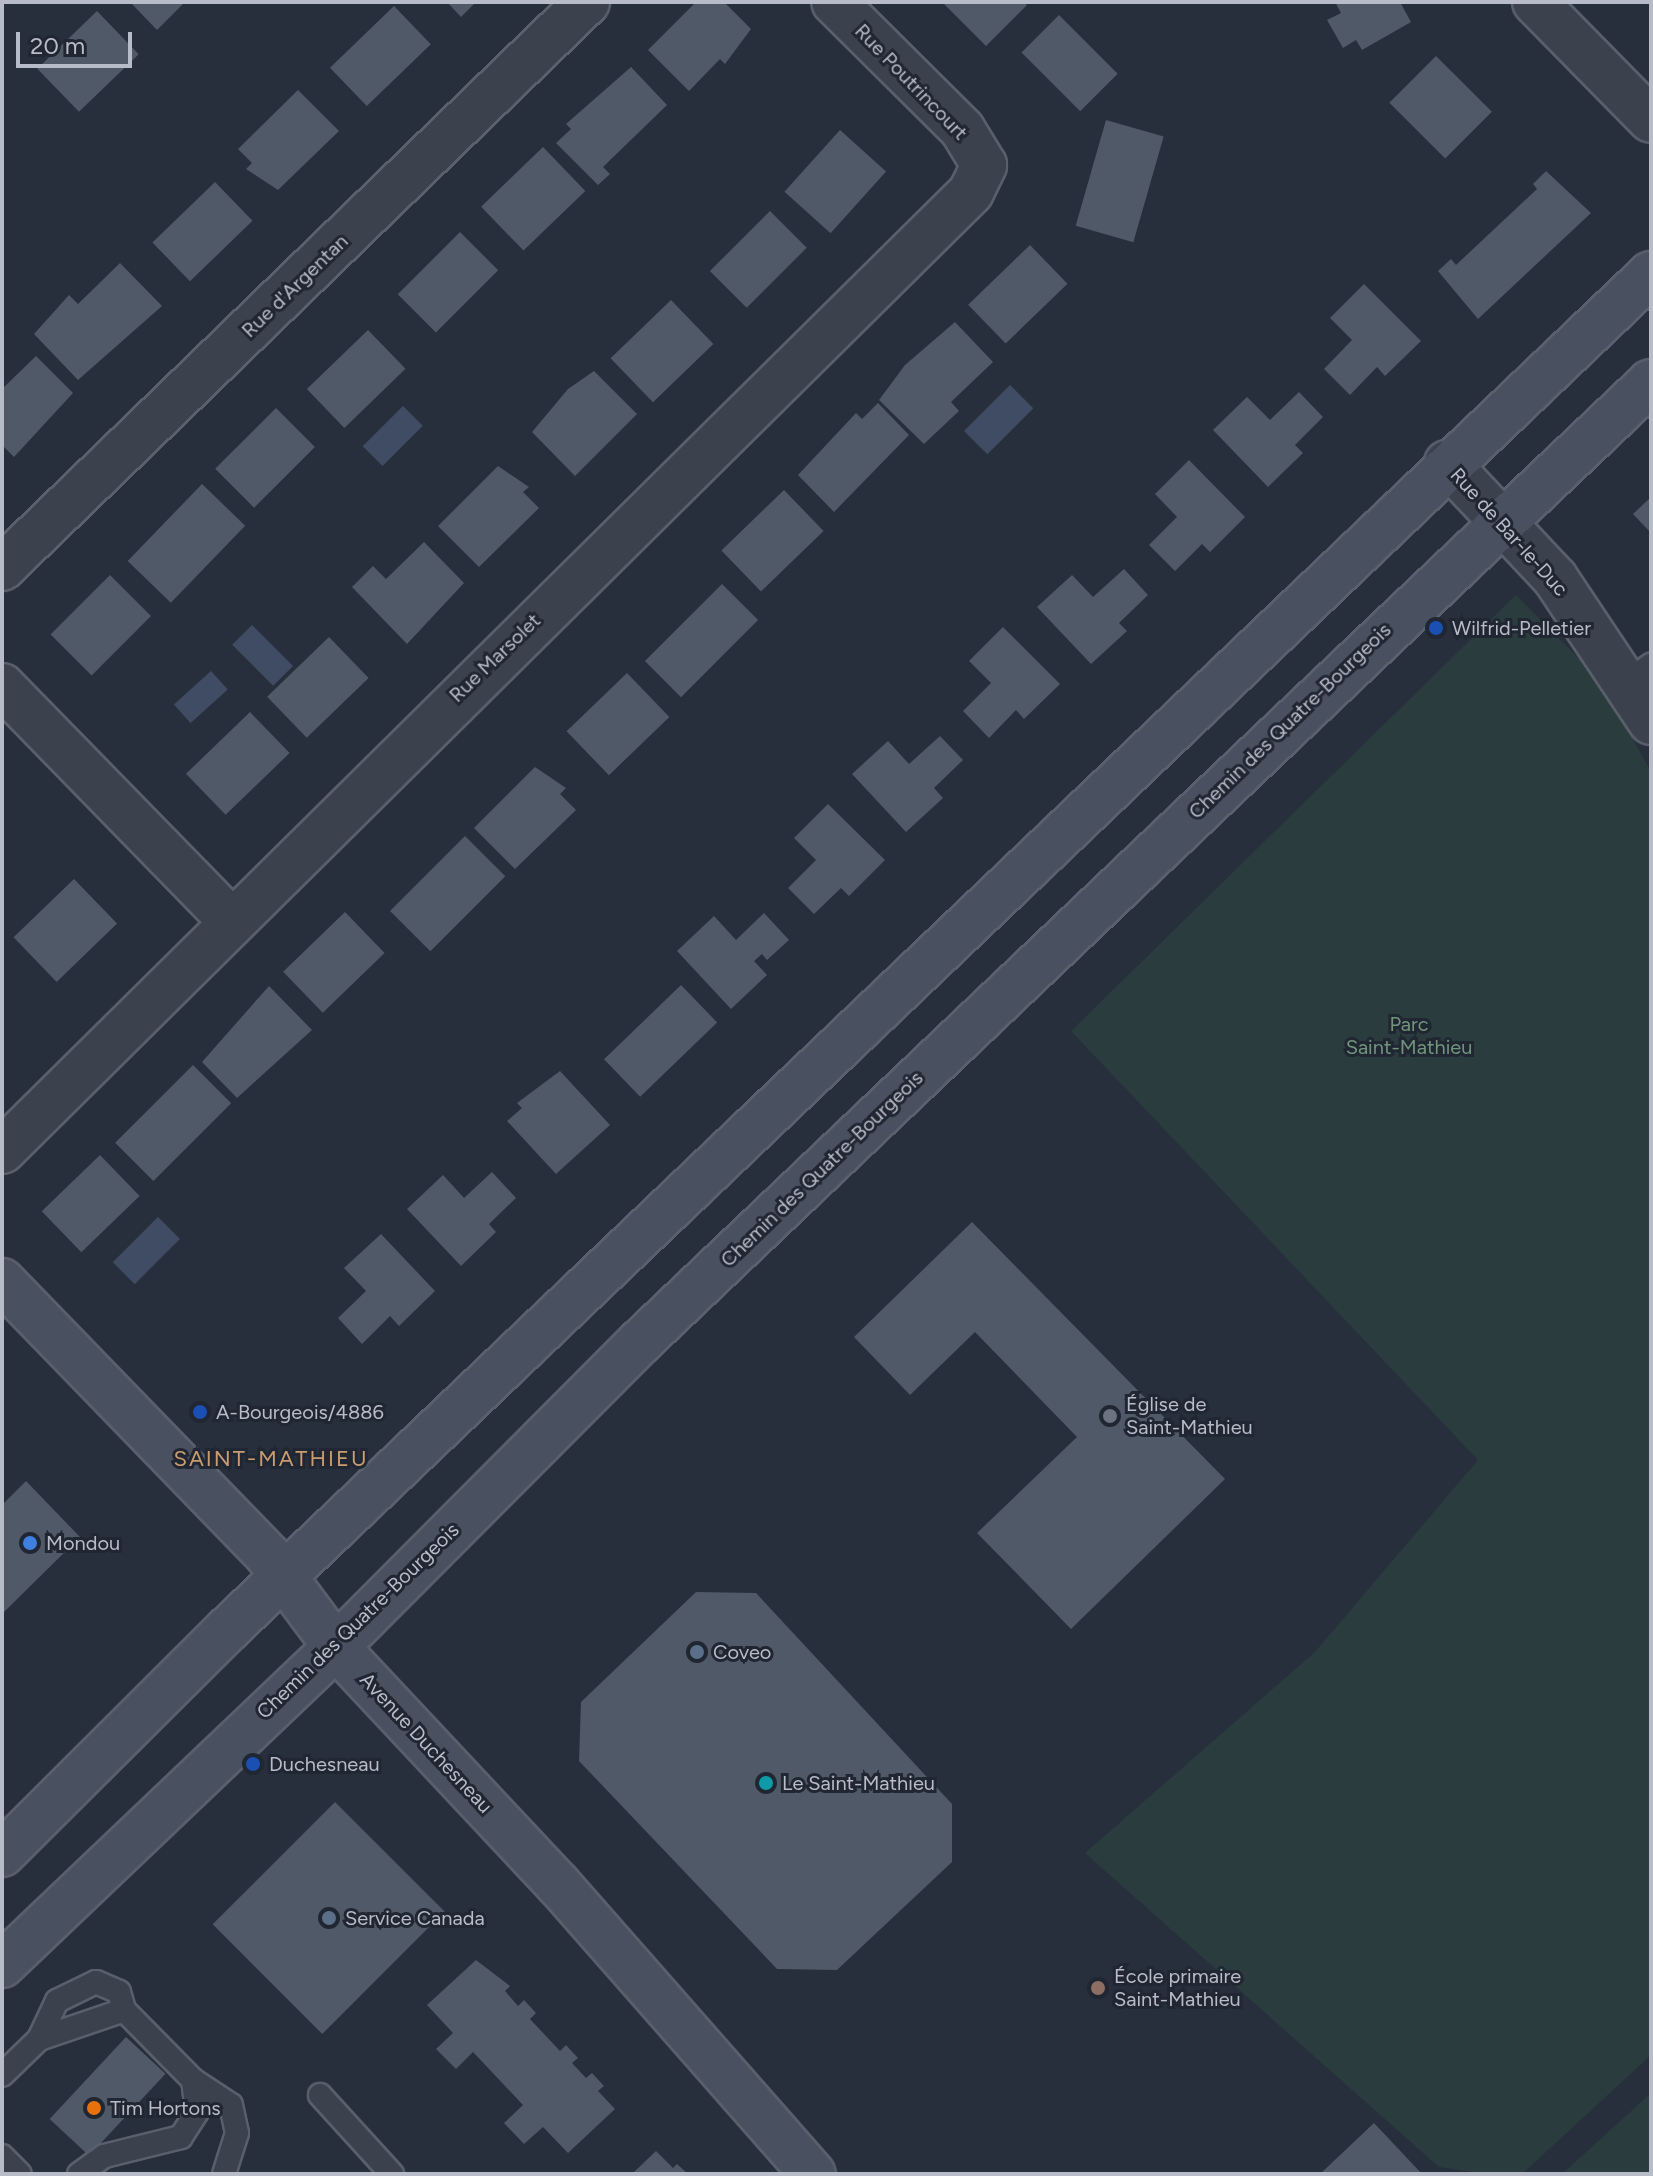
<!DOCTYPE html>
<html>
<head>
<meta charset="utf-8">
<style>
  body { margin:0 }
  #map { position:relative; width:1653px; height:2176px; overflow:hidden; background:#272f3c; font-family:Figtree,sans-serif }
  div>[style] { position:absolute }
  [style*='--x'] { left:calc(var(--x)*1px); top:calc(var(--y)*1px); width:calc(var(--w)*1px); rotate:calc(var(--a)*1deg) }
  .green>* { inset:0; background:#2a3c3e }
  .water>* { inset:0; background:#3f4c63; transform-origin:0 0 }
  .building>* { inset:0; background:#505967; transform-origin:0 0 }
  .roads { filter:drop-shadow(2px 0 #595f6b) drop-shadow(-2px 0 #595f6b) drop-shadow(0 2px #595f6b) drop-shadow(0 -2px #595f6b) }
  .lane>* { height:22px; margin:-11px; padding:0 11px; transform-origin:11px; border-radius:11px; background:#3b414d }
  .street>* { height:44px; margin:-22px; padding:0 22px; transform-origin:22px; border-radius:22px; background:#3b414d }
  .secondary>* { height:44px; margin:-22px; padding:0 22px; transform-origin:22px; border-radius:22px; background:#49505f }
  .dots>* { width:22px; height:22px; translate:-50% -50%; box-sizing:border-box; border:4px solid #202632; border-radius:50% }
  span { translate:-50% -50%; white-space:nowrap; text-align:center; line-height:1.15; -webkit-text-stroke:6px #202632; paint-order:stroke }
  .street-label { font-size:20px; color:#b7bcc8 }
  .poi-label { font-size:20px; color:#b7bcc8 }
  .left { translate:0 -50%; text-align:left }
  .park-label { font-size:20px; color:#71967c }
  .neighbourhood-label { font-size:22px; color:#ca9d70; letter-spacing:2px }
  .frame { position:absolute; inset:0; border:4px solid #b7bcc8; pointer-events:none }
  .scale { position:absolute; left:16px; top:32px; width:116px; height:36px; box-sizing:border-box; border:4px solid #b7bcc8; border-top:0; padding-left:10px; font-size:24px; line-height:28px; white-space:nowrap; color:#b7bcc8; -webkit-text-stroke:6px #202632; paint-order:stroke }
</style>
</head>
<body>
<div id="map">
  <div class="green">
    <div style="clip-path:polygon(1516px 595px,1600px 680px,1651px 772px,1651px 2055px,1522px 2174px,1487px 2174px,1439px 2167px,1085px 1853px,1315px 1652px,1478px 1460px,1071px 1031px)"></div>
    <div style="clip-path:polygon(1651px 2093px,1651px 2174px,1562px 2174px)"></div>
  </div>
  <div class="water">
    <div style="left:1010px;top:385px;width:33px;height:65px;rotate:45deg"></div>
    <div style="left:403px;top:406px;width:28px;height:57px;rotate:45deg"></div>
    <div style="left:252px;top:625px;width:58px;height:28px;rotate:45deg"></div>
    <div style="left:211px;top:671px;width:25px;height:50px;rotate:48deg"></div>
    <div style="left:158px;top:1217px;width:31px;height:64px;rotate:45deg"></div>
  </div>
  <div class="building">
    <div style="clip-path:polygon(130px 2px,185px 2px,157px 30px)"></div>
    <div style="clip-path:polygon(447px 2px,476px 2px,461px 17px)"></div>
    <div style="clip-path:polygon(696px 2px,724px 2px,751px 29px,725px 64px,720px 59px,689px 91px,648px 50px)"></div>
    <div style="clip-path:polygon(942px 2px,1023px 2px,1027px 5px,986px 46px)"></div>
    <div style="clip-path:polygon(1335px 2px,1400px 2px,1411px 22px,1362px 50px,1356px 40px,1343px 48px,1327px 20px,1341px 13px)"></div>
    <div style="left:394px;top:6px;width:53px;height:89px;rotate:46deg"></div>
    <div style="left:97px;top:11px;width:60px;height:83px;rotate:46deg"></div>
    <div style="left:1059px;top:15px;width:83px;height:53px;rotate:45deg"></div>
    <div style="left:1436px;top:56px;width:79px;height:66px;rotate:45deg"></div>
    <div style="clip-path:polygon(631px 67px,667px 105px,603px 167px,610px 174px,598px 185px,556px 143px,571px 129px,566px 124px)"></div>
    <div style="clip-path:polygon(298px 90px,339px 131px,278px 190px,246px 169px,252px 163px,238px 149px)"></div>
    <div style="left:1106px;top:120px;width:60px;height:110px;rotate:16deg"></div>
    <div style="left:840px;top:130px;width:62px;height:83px;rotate:42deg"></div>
    <div style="left:543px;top:147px;width:61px;height:86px;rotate:46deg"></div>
    <div style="clip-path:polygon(1546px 171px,1591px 213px,1478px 319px,1438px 271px,1451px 259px,1456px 265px,1537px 189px,1533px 184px)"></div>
    <div style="left:215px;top:182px;width:54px;height:87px;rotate:46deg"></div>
    <div style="left:770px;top:211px;width:52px;height:85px;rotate:45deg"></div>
    <div style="left:460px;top:232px;width:54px;height:88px;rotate:45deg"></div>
    <div style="left:1030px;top:245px;width:54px;height:86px;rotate:46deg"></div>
    <div style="clip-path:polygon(120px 263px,162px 306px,78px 380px,34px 334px,69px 295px,78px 304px)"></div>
    <div style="clip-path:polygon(1364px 284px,1421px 341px,1385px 376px,1377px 367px,1350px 395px,1324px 369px,1352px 340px,1330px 318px)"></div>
    <div style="left:671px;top:300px;width:61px;height:84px;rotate:46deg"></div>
    <div style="clip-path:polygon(955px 322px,993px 362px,951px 402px,959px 411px,924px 444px,879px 400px,905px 365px)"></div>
    <div style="left:368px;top:330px;width:54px;height:85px;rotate:46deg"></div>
    <div style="clip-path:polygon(36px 356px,73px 393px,14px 457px,2px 445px,2px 389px)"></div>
    <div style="clip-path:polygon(594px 371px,637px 414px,575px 476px,532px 432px,568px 389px)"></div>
    <div style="clip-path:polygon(1299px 392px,1323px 417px,1295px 445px,1303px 453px,1268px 487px,1213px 430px,1247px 397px,1270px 420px)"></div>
    <div style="clip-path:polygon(878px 403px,909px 435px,834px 512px,798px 475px,856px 413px,862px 419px)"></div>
    <div style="left:276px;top:408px;width:55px;height:86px;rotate:45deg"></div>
    <div style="clip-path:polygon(1189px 460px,1245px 517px,1210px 552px,1202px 544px,1175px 571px,1149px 545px,1177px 517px,1155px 494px)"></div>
    <div style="clip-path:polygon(498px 466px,529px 487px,523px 492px,539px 508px,479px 567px,438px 526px)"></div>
    <div style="left:202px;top:484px;width:60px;height:107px;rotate:44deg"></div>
    <div style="left:784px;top:490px;width:57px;height:87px;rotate:46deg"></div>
    <div style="clip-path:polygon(1651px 497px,1651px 533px,1633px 514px)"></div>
    <div style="clip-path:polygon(424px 542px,464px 583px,407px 644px,352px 587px,373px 566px,386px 579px)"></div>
    <div style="clip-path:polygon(1124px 569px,1148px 595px,1119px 623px,1127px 631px,1091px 664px,1037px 607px,1072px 575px,1093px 597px)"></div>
    <div style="left:110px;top:575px;width:58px;height:84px;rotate:45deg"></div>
    <div style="left:722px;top:584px;width:51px;height:109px;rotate:45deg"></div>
    <div style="clip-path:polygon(1003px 627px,1060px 684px,1024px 719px,1016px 710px,989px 738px,963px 711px,991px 683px,969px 661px)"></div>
    <div style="left:329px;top:637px;width:57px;height:86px;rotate:46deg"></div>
    <div style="left:627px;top:673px;width:61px;height:84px;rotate:46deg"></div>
    <div style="left:250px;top:712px;width:57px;height:89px;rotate:46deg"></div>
    <div style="clip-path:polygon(940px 736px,963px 760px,934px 788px,943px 798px,906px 832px,852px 774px,888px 741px,909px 764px)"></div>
    <div style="clip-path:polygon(535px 767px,566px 788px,560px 794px,576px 810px,515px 869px,474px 828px)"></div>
    <div style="clip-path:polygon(828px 804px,885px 860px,849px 896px,841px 888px,814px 914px,788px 888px,816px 860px,794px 838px)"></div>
    <div style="left:465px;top:836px;width:57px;height:106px;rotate:45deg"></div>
    <div style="left:74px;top:879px;width:62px;height:84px;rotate:46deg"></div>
    <div style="left:345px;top:912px;width:57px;height:86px;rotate:46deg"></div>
    <div style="clip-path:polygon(764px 913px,789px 940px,767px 960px,762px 954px,754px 961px,767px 975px,731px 1009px,677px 951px,714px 916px,736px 940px)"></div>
    <div style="left:681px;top:985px;width:52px;height:107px;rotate:46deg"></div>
    <div style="clip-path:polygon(269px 986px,312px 1030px,237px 1098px,202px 1062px)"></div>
    <div style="left:193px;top:1065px;width:54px;height:110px;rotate:45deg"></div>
    <div style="clip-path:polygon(560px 1071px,610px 1125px,556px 1174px,507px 1121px,522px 1108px,517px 1103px)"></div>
    <div style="left:100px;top:1155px;width:57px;height:81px;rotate:46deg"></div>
    <div style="clip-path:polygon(492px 1172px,516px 1198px,489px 1224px,496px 1232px,461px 1266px,407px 1209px,443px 1175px,464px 1198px)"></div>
    <div style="clip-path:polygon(972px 1222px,1225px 1479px,1071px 1629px,977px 1533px,1077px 1437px,975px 1332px,910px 1395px,854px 1337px)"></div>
    <div style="clip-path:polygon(381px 1234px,435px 1291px,399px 1326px,390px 1316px,362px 1344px,338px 1318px,366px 1291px,344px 1268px)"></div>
    <div style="clip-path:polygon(26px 1481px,80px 1537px,4px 1612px,2px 1505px)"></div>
    <div style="clip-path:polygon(696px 1592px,756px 1593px,952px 1804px,952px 1862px,837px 1970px,777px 1969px,579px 1761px,581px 1702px)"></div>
    <div style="left:335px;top:1802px;width:155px;height:173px;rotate:45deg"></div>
    <div style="clip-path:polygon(476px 1960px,510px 1986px,505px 1991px,518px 2006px,524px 2000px,536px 2013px,530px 2019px,560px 2051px,566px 2045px,578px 2058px,572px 2063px,586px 2078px,592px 2073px,604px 2086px,598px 2091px,615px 2109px,568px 2153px,543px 2127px,524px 2144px,504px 2123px,523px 2105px,473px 2052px,456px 2069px,436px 2049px,453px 2033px,427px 2005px)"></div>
    <div style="left:126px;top:2037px;width:54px;height:112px;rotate:43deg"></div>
    <div style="clip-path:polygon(1374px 2123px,1422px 2174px,1320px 2174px)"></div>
    <div style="clip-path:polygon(656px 2151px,673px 2168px,677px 2164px,688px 2174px,632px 2174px)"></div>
  </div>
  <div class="roads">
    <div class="lane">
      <div style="--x:1625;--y:683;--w:32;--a:-35"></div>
      <div style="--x:39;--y:2039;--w:42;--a:-64.7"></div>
      <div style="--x:57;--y:2001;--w:43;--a:-26"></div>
      <div style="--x:96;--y:1982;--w:25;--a:23"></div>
      <div style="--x:119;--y:1992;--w:19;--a:74"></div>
      <div style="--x:2;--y:2075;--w:52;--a:-44.2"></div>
      <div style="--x:39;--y:2039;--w:90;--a:-18.8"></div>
      <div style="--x:124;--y:2010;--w:98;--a:45.4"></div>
      <div style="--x:193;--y:2080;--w:32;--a:83"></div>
      <div style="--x:197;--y:2112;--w:30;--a:123"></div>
      <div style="--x:181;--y:2137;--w:79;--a:166.1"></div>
      <div style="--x:104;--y:2156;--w:31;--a:144"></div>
      <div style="--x:193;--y:2080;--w:45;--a:33.3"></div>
      <div style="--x:231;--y:2105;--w:29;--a:78"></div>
      <div style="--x:237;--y:2133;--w:43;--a:107.6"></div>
      <div style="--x:320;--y:2095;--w:107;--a:47.7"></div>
      <div style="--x:2;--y:2156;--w:25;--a:45"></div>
    </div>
    <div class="street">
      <div style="--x:1535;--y:2;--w:165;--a:45.5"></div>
      <div style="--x:1447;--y:463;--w:158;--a:46.8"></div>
      <div style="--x:1555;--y:578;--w:173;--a:56.3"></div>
      <div style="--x:2;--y:568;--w:814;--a:-44.05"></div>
      <div style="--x:2;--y:686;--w:325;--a:45.7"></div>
      <div style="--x:2;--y:1151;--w:1363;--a:-44.7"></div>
      <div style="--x:971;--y:192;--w:30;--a:-64"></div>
      <div style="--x:984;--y:165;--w:42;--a:-121.4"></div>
      <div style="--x:962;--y:129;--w:180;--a:-135.2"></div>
    </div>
    <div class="secondary">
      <div style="--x:2;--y:1281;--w:384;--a:45.9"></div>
      <div style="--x:269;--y:1557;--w:112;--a:53.3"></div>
      <div style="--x:336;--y:1647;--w:325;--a:46.9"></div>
      <div style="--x:558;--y:1884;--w:386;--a:48.7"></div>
      <div style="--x:2;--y:1854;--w:319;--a:-44.9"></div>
      <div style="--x:228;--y:1629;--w:1965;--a:-43.6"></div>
      <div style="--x:2;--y:1965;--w:461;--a:-43.6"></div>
      <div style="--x:336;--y:1647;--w:431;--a:-45.1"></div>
      <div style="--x:640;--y:1342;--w:1394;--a:-43.52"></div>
    </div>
  </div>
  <div class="dots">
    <div style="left:1436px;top:628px;background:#1a4fb4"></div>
    <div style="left:200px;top:1412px;background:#1a4fb4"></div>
    <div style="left:1110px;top:1416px;background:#6b7280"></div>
    <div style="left:30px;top:1543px;background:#3f7fe0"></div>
    <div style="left:697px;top:1652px;background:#5c6f8a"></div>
    <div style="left:253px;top:1764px;background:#1a4fb4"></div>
    <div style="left:766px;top:1783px;background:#0f9aa8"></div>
    <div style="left:329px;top:1918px;background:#5c6f8a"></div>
    <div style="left:1098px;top:1988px;background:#8d6e63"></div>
    <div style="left:94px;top:2108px;background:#e8710a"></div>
  </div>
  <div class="street-label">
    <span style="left:911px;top:82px;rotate:46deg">Rue Poutrincourt</span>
    <span style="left:295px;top:286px;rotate:-44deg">Rue d'Argentan</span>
    <span style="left:1509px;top:532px;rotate:48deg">Rue de Bar-le-Duc</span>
    <span style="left:495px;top:658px;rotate:-44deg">Rue Marsolet</span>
    <span style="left:1290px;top:721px;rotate:-44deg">Chemin des Quatre-Bourgeois</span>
    <span style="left:822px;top:1169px;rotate:-44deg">Chemin des Quatre-Bourgeois</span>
    <span style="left:358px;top:1621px;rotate:-44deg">Chemin des Quatre-Bourgeois</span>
    <span style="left:426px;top:1743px;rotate:47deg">Avenue Duchesneau</span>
  </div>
  <div class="poi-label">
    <span class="left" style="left:1452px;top:628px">Wilfrid-Pelletier</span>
    <span class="left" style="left:1126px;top:1416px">Église de<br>Saint-Mathieu</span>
    <span class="left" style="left:216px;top:1412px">A-Bourgeois/4886</span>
    <span class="left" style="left:46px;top:1543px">Mondou</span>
    <span class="left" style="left:713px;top:1652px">Coveo</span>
    <span class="left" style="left:269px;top:1764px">Duchesneau</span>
    <span class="left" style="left:782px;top:1783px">Le Saint-Mathieu</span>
    <span class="left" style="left:345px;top:1918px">Service Canada</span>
    <span class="left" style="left:1114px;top:1988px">École primaire<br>Saint-Mathieu</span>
    <span class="left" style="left:110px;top:2108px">Tim Hortons</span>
  </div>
  <div class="park-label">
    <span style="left:1409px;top:1036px">Parc<br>Saint-Mathieu</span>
  </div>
  <div class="neighbourhood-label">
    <span style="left:271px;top:1459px">SAINT-MATHIEU</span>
  </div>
  <div class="frame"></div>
  <div class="scale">20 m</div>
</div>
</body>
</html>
